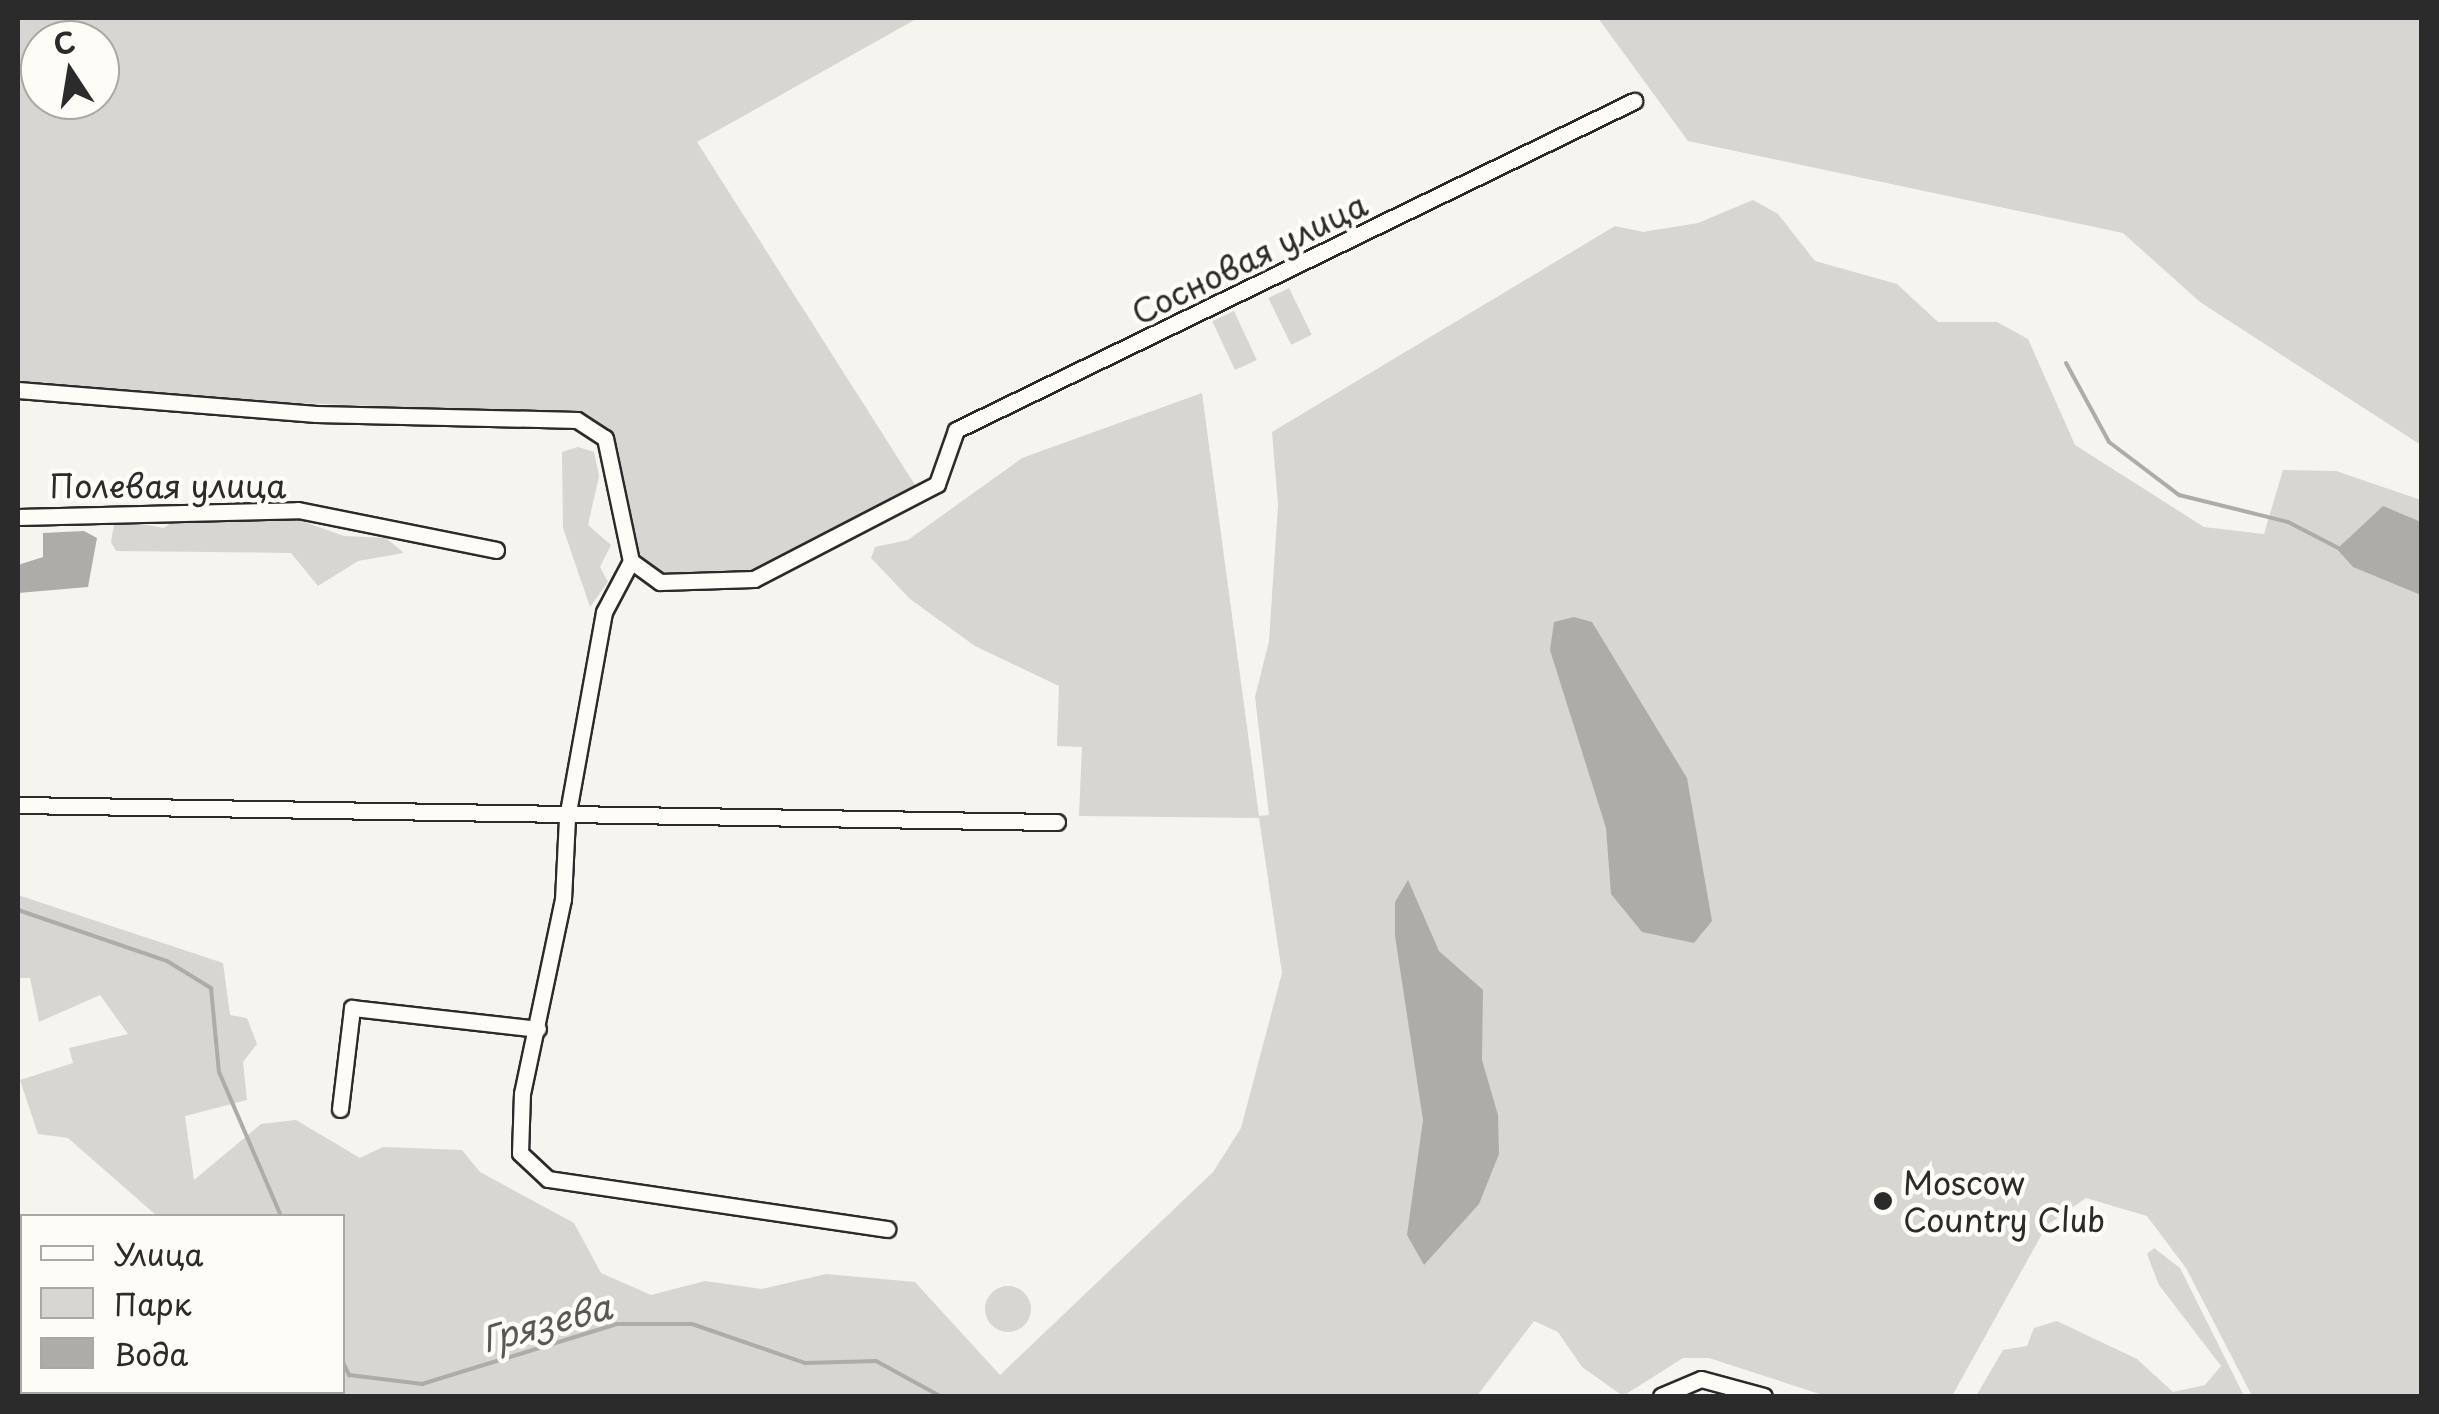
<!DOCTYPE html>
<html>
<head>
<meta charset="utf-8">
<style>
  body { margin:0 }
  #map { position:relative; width:2439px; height:1414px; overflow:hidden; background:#f5f4ef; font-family:"Playpen Sans",sans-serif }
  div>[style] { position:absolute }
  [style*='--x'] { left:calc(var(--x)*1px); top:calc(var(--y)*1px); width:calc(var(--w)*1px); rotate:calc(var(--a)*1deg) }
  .green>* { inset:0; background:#d7d6d2; transform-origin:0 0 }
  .round { border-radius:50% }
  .water>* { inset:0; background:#adaca9 }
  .stream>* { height:4px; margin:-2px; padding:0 2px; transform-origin:2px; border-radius:2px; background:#adaca9 }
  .roads { filter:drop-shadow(2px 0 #2b2b2b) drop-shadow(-2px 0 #2b2b2b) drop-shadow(0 2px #2b2b2b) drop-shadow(0 -2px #2b2b2b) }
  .minor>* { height:15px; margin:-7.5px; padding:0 7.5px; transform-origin:7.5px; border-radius:7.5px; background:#fdfcf7 }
  .dots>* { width:28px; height:28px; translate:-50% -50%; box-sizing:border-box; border:5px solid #fdfcf7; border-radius:50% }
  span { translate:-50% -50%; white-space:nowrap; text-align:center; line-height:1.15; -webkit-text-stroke:9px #fdfcf7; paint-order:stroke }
  .street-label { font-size:32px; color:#2b2b2b }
  .poi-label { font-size:32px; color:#2b2b2b }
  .left { translate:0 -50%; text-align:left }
  .water-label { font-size:35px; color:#585857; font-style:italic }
  .frame { position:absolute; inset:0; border:20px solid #2b2b2b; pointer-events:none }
  .legend { position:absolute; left:20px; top:1214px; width:325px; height:180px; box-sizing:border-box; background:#fdfcf7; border:2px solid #a9a8a5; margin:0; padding:12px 18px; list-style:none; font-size:30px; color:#2b2b2b }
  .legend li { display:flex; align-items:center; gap:20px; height:50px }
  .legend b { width:50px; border:2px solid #a9a8a5 }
  .north { position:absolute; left:20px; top:20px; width:100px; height:100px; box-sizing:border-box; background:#fdfcf7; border:2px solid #a9a8a5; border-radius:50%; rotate:348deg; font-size:28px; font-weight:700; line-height:40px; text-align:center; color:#2b2b2b }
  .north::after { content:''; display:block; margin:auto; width:35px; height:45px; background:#2b2b2b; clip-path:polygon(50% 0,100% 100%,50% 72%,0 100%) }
</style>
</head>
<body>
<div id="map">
  <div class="green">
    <div style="clip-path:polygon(evenodd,18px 18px,918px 18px,697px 142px,917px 488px,753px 572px,657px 574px,626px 538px,609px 429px,583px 414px,167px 398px,18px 383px,18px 18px,40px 40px,100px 40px,100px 100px,40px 100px,40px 40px)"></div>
    <div style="clip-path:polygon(1598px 18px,2421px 18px,2421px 445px,2200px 302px,2123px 233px,1688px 141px)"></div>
    <div style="clip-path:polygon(1753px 200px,1778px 214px,1815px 261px,1897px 284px,1938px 322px,1997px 322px,2028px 339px,2075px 445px,2204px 527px,2264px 534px,2283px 470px,2336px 471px,2421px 500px,2421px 1396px,2252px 1396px,2186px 1268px,2147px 1216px,2086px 1198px,2047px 1225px,1952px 1396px,1826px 1396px,1709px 1358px,1683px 1358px,1623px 1396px,1582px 1367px,1558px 1332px,1534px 1321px,1477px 1396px,327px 1396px,342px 1392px,342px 1216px,157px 1216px,68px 1138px,38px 1134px,20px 1080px,73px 1063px,69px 1048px,128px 1034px,100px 995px,39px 1022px,30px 978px,18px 978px,18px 895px,223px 963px,230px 1015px,247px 1018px,257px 1044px,243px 1062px,247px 1100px,185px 1116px,194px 1180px,261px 1124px,296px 1120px,360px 1158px,383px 1147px,462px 1150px,480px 1172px,574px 1223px,601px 1273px,651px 1295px,705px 1281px,762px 1289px,826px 1274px,915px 1282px,1000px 1375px,1213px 1172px,1241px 1128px,1282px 973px,1259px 818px,1079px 816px,1082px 747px,1057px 746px,1059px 686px,975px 646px,910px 599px,871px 558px,875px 547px,908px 540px,1022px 458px,1202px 393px,1259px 816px,1269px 815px,1255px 697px,1269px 641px,1278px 505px,1272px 432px,1615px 226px,1643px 232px,1698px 223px)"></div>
    <div style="left:1289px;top:288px;width:52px;height:23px;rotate:64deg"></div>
    <div style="left:1234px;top:311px;width:54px;height:24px;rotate:65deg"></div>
    <div style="clip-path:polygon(578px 447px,594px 452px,599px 476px,588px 525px,611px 545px,600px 567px,608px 582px,590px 607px,563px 528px,562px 452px)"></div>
    <div style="clip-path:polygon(282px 514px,344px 536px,386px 538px,404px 553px,358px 561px,318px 586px,291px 553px,116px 551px,111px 542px,115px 519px,164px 528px,177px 518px)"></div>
    <div style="clip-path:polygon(2154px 1248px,2180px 1268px,2244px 1396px,1976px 1396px,2003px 1350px,2027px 1346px,2034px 1328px,2057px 1321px,2137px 1359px,2173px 1392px,2205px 1385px,2221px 1366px,2159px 1285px,2147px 1254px)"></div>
    <div class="round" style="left:985px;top:1286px;width:46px;height:46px"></div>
  </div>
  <div class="water">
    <div style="clip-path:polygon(2383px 506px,2421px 522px,2421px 595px,2353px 567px,2337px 549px)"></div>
    <div style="clip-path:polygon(84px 531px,97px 538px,88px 587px,18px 593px,18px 565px,43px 557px,43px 533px)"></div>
    <div style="clip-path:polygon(1574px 617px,1592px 622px,1687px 778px,1712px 921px,1694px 943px,1642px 932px,1611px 894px,1606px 828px,1550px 650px,1554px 622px)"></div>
    <div style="clip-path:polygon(1408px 880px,1439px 951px,1483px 990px,1482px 1060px,1498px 1115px,1499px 1154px,1479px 1204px,1424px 1265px,1407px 1235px,1423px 1120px,1395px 936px,1395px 902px)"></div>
  </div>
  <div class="stream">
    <div style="--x:2066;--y:363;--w:90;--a:61.4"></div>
    <div style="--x:2109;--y:442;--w:88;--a:37.1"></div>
    <div style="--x:2179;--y:495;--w:112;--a:13.9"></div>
    <div style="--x:2288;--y:522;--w:61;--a:27.4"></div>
    <div style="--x:18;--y:910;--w:157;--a:18.9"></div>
    <div style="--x:167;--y:961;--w:52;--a:31.5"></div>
    <div style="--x:211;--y:988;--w:84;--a:84.6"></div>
    <div style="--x:219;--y:1072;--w:157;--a:66.7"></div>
    <div style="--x:342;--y:1360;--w:17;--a:65"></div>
    <div style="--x:349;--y:1375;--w:74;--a:7"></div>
    <div style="--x:422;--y:1384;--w:204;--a:-17.1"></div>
    <div style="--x:617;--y:1324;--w:75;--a:0"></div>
    <div style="--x:692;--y:1324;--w:120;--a:19"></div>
    <div style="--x:805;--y:1363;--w:71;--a:-1.6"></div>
    <div style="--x:876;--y:1361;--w:73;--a:28.7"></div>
  </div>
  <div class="roads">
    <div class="minor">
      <div style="--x:18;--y:390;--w:299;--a:4.6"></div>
      <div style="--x:316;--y:414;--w:261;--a:1.3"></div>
      <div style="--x:577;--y:420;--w:33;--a:33"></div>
      <div style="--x:605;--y:438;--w:126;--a:78.1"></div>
      <div style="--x:631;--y:561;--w:36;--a:36"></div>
      <div style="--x:660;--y:582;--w:94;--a:-1.8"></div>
      <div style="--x:754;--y:579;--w:206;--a:-27.4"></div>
      <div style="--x:937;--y:484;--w:57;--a:-70.6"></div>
      <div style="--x:956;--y:430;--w:754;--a:-25.89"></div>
      <div style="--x:18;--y:517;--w:280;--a:-1.4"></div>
      <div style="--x:298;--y:510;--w:202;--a:11.4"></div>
      <div style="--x:631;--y:561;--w:58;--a:117.9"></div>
      <div style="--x:604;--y:612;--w:209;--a:100.2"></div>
      <div style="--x:567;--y:818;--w:81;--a:92.8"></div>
      <div style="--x:563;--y:899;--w:198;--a:101.9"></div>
      <div style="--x:522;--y:1093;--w:60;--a:91.9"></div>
      <div style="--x:520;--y:1153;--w:38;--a:43"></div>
      <div style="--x:548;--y:1179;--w:343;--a:8.4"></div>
      <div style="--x:18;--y:805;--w:1039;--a:0.94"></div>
      <div style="--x:340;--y:1109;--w:102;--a:-83.2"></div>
      <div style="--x:352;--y:1008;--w:187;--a:6.4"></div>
      <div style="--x:18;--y:1321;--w:14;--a:73"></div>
      <div style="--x:44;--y:1392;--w:4;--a:63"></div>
      <div style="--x:276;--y:1392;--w:4;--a:63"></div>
      <div style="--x:86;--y:1396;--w:15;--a:-16"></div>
      <div style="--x:1661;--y:1396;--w:43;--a:-23"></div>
      <div style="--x:1701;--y:1379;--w:65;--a:15.1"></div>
    </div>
  </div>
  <div class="dots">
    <div style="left:1883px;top:1201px;background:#2b2b2b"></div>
  </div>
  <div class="street-label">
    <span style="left:1249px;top:258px;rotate:-26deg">Сосновая улица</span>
    <span style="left:168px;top:485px">Полевая улица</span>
  </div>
  <div class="poi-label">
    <span class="left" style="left:1903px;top:1201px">Moscow<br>Country Club</span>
  </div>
  <div class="water-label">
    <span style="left:546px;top:1322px;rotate:-15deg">Грязева</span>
  </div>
  <div class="frame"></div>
  <ul class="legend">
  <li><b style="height:12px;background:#fdfcf7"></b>Улица</li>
  <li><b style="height:28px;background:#d7d6d2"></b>Парк</li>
  <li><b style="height:28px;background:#adaca9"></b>Вода</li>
  </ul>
  <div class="north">С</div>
</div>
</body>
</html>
